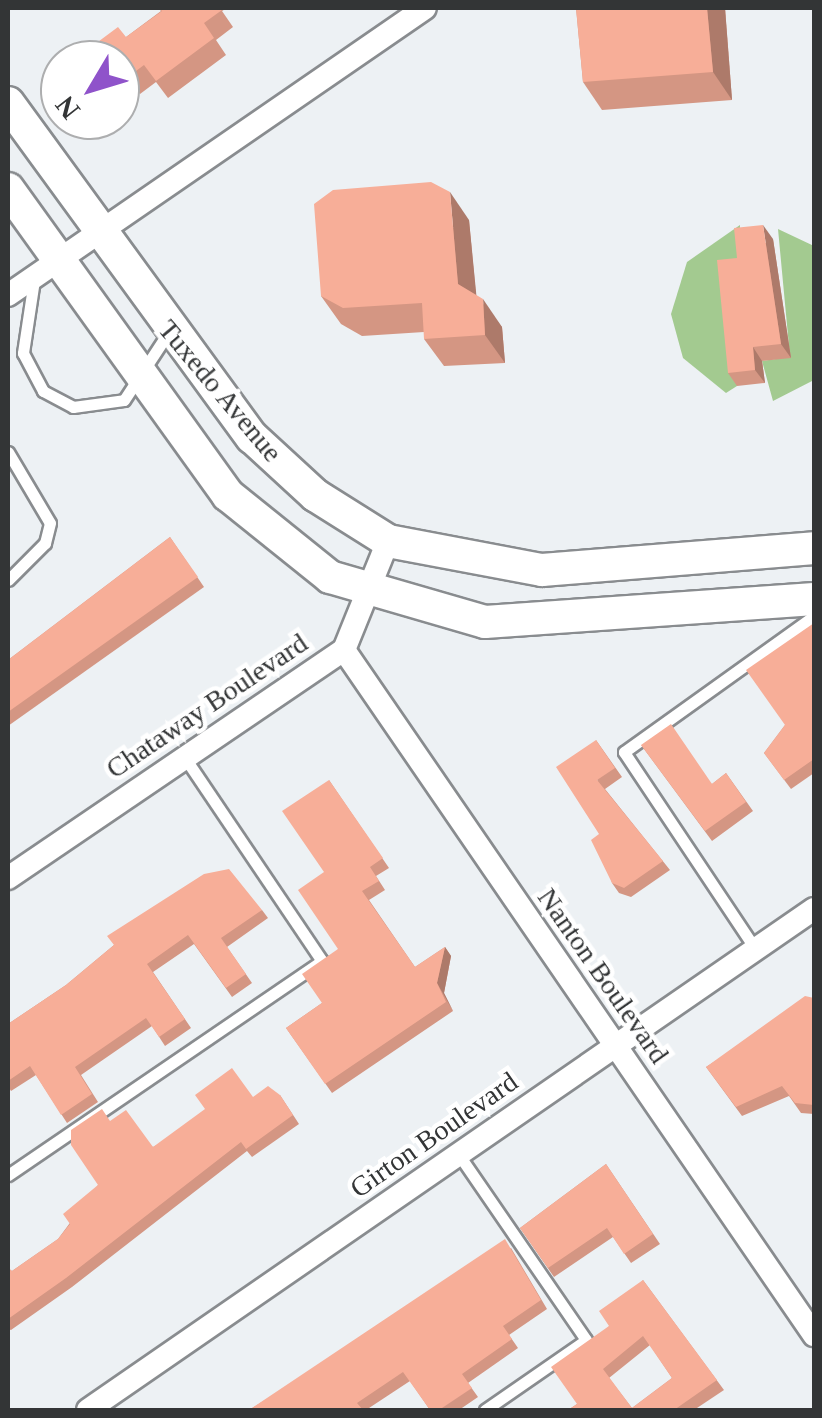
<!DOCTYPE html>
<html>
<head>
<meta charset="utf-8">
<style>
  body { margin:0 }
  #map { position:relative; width:822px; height:1418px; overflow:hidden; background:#edf1f4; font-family:"Times New Roman",serif }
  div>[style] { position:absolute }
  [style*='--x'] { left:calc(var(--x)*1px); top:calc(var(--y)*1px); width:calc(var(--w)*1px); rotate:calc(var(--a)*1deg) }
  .green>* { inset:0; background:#a3ca90 }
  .roads { filter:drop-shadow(2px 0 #898c8f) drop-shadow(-2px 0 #898c8f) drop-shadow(0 2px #898c8f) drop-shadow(0 -2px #898c8f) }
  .service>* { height:11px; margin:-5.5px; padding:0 5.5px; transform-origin:5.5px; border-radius:5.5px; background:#fff }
  .minor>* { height:22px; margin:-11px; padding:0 11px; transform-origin:11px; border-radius:11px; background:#fff }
  .secondary>* { height:32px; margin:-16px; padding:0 16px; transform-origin:16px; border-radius:16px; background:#fff }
  .wall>* { inset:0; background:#d49683 }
  .shaded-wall>* { inset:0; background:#ad7a6a }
  .building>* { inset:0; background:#f7ae98 }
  span { translate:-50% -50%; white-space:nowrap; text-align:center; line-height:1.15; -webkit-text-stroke:9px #fff; paint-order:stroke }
  .street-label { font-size:28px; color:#333536 }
  .frame { position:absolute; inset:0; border:10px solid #333536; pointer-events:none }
  .north { position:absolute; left:40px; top:40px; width:100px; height:100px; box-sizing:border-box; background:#fff; border:2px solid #adaeaf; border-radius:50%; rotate:232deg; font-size:28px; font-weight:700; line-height:40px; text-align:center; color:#333536 }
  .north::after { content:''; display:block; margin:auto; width:35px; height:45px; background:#8f53ca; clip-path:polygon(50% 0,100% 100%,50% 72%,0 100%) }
</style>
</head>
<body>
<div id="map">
  <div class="green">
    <div style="clip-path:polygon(740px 225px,737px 386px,726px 393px,683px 358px,671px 314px,687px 262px)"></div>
    <div style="clip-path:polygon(778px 229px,814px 246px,814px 380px,773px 401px,762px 361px,790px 357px)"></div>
  </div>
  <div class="roads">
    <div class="service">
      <div style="--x:34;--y:280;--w:74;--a:98.6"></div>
      <div style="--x:23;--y:353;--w:43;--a:62.2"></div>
      <div style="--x:43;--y:391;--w:34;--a:28"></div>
      <div style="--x:73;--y:407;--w:51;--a:-7.8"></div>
      <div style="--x:124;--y:400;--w:80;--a:-56.7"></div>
      <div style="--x:8;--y:452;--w:82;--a:59.4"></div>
      <div style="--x:50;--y:523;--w:21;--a:104"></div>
      <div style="--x:45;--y:543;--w:52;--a:135"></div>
      <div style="--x:756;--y:950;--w:238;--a:-123.7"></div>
      <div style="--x:624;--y:752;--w:234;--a:-35.6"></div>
      <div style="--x:459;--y:1155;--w:224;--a:55.5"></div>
      <div style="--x:586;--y:1340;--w:123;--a:145.3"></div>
      <div style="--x:8;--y:1175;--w:380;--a:-34.3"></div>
      <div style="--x:322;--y:961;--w:245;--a:-124"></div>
    </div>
    <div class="minor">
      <div style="--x:8;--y:295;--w:506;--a:-34.54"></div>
      <div style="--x:344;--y:650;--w:831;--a:55.54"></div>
      <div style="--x:8;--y:878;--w:406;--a:-34.2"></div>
      <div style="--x:344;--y:650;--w:118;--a:-68"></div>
      <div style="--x:88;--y:1410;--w:882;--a:-34.61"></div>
    </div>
    <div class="secondary">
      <div style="--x:8;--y:103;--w:414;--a:53.9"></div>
      <div style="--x:252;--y:437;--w:86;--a:42.6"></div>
      <div style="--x:315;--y:495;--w:86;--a:32.2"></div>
      <div style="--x:388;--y:541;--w:157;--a:10.7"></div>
      <div style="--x:542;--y:570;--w:273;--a:-4.6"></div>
      <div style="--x:8;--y:189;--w:377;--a:54.3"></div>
      <div style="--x:228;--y:495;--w:131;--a:38.8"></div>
      <div style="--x:330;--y:577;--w:161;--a:16.2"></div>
      <div style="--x:485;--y:622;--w:330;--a:-4"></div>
    </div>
  </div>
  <div class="wall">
    <div style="clip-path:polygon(158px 8px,227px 8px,222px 11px,233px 27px,216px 40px,226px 55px,168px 98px,156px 82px,140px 94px,128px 78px,120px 84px,120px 60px,126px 37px,161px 11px)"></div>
    <div style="clip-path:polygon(576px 8px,725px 8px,732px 100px,602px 110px,583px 82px)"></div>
    <div style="clip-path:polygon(469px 220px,476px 295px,502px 327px,505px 363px,444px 366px,424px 339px,424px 332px,362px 336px,341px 324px,321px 296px)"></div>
    <div style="clip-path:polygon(773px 239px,791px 358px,762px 361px,765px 383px,737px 386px,728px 373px,737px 258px)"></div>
    <div style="clip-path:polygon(170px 537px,204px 587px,8px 726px,8px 660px)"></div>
    <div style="clip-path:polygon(814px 623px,814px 773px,791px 789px,764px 753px,785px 725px)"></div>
    <div style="clip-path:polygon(596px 740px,622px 777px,605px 789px,670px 870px,631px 897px,619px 893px,612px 883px,599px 834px)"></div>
    <div style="clip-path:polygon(641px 745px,712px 784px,726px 773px,753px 811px,712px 841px)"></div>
    <div style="clip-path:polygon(329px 780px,389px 868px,376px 876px,385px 890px,369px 900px,415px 967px,445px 947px,451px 956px,444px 993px,453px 1011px,332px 1093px,286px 1028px,322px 1003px,338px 949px)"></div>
    <div style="clip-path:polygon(262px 910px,268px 918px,227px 947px,252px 983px,232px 997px,194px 944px,153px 972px,191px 1028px,165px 1046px,152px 1026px,81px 1075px,98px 1102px,67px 1123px,36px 1075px,11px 1091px,8px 1086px,8px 1024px,66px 985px,114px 945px)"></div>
    <div style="clip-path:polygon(814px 998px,814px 1114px,801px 1113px,789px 1096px,742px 1116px,706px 1067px)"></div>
    <div style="clip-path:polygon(280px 1095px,299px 1124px,252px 1157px,247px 1151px,72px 1287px,11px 1330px,8px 1329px,8px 1268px,12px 1271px,58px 1239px,98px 1185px,110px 1121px,153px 1147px,253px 1097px)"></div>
    <div style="clip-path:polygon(606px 1164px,660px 1244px,631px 1263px,613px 1237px,554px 1277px,520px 1228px)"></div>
    <div style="clip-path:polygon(511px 1248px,547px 1309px,509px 1335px,518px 1348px,468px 1383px,478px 1397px,459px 1410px,430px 1410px,410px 1381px,366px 1410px,249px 1410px)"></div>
    <div style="clip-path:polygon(evenodd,643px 1280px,724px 1390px,694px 1410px,568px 1410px,577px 1404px,609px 1326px,643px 1280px,650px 1345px,672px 1378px,632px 1408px,609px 1378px,650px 1345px)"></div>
  </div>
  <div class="shaded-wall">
    <div style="clip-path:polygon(707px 8px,725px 8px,732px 100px,713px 72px)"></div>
    <div style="clip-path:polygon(450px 192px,469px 220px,478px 312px,458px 284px)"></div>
    <div style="clip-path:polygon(763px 225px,773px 239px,791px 358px,781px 344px)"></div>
    <div style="clip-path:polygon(483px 299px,502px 327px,505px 363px,485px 335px)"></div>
    <div style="clip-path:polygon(753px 347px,762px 361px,765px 383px,755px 370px)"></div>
    <div style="clip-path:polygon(445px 947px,451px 956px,444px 993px,453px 1011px,437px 983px)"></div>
  </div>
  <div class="building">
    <div style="clip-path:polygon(159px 8px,219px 8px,222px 10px,204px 23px,214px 38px,156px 81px,144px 65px,128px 77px,120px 66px,120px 60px,88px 60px,83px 53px,118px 27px,126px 37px,162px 11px)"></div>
    <div style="clip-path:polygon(576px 8px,707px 8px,713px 72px,583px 82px)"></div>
    <div style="clip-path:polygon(431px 182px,450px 192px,458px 284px,483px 299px,485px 335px,424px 339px,422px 303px,343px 308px,321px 296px,314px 204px,333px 190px)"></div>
    <div style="clip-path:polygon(763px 225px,781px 344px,753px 347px,755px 370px,728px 373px,717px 260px,737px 258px,734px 228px)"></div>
    <div style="clip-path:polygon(170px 537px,198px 577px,8px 712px,8px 660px)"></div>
    <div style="clip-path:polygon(814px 623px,814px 759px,784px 780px,764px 753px,785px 725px,746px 670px)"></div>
    <div style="clip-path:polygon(671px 724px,712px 784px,726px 773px,746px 802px,705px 831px,641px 745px)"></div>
    <div style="clip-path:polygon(596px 740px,615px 768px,597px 780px,663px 861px,624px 888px,612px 883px,591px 840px,599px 834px,556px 767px)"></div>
    <div style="clip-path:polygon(329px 780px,383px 858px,370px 867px,379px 881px,362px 891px,415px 967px,445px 947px,437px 983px,446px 1002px,325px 1084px,286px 1028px,322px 1003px,302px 974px,338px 949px,298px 890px,324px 872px,282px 811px)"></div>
    <div style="clip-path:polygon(229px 869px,262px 910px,221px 938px,246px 974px,226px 988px,188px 935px,147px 964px,185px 1019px,159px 1037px,146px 1018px,75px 1067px,92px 1094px,61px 1115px,30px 1066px,8px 1081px,8px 1024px,66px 985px,114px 945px,107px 936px,204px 874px)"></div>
    <div style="clip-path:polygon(805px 996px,814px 998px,814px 1105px,795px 1103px,782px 1086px,736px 1107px,706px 1067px)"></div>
    <div style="clip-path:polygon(232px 1068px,253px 1097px,268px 1086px,280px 1095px,293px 1115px,246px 1149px,241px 1142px,66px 1278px,8px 1319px,8px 1268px,12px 1271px,58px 1239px,70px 1224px,63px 1214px,98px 1185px,71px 1145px,71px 1130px,102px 1109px,110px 1121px,126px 1110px,153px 1147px,205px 1109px,195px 1095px)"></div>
    <div style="clip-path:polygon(606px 1164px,653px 1234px,624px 1254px,607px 1228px,548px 1268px,520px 1228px)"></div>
    <div style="clip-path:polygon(505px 1239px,541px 1300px,503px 1326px,512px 1339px,462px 1374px,472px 1388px,439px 1410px,430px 1410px,403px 1372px,357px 1403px,363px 1410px,249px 1410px)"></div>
    <div style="clip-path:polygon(evenodd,643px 1280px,717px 1380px,674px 1410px,568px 1410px,577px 1404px,551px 1367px,609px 1326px,599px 1311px,643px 1280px,643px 1336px,672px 1378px,632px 1408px,603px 1369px,643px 1336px)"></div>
  </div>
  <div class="street-label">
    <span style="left:220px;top:391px;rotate:50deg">Tuxedo Avenue</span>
    <span style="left:207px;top:706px;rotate:-34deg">Chataway Boulevard</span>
    <span style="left:603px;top:976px;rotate:55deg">Nanton Boulevard</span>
    <span style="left:434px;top:1135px;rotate:-35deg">Girton Boulevard</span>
  </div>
  <div class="frame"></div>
  <div class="north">N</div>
</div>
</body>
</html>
